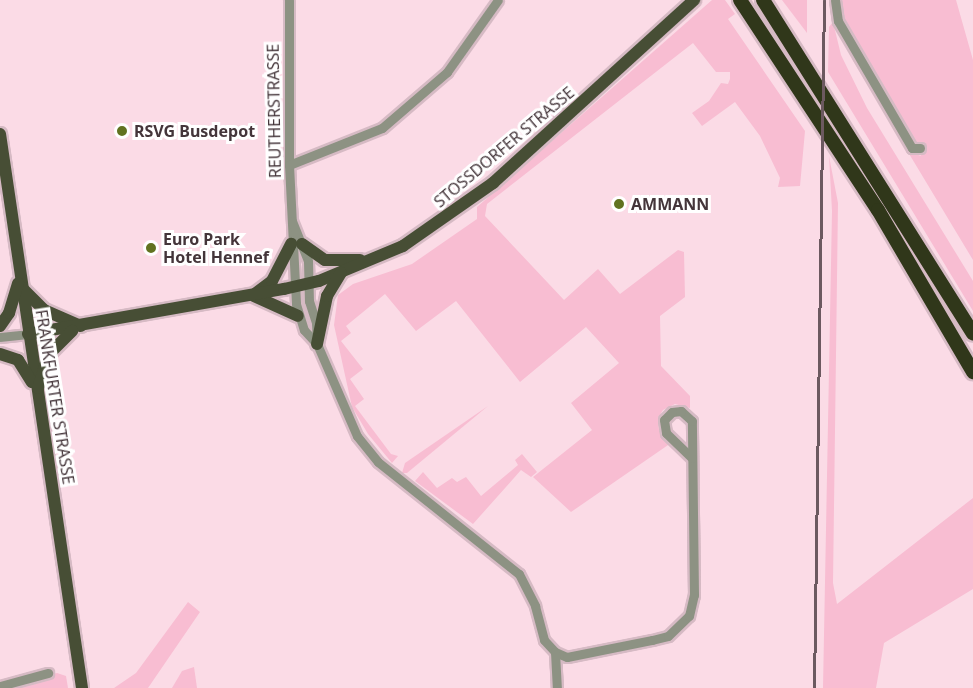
<!DOCTYPE html>
<html>
<head>
<meta charset="utf-8">
<style>
  body { margin:0 }
  #map { position:relative; width:973px; height:688px; overflow:hidden; background:#fbdbe6; font-family:"Noto Sans",sans-serif }
  div>[style] { position:absolute }
  [style*='--x'] { left:calc(var(--x)*1px); top:calc(var(--y)*1px); width:calc(var(--w)*1px); rotate:calc(var(--a)*1deg) }
  .green>* { inset:0; background:#f8bdd2 }
  .roads { filter:drop-shadow(2px 0 #d6bac4) drop-shadow(-2px 0 #d6bac4) drop-shadow(0 2px #d6bac4) drop-shadow(0 -2px #d6bac4) }
  .minor>* { height:9px; margin:-4.5px; padding:0 4.5px; transform-origin:4.5px; border-radius:4.5px; background:#8d9283 }
  .major>* { height:12px; margin:-6px; padding:0 6px; transform-origin:6px; border-radius:6px; background:#474e35 }
  .highway>* { height:14px; margin:-7px; padding:0 7px; transform-origin:7px; border-radius:7px; background:#30371a }
  .rail>* { height:3px; margin:-1.5px; padding:0 1.5px; transform-origin:1.5px; border-radius:1.5px; background:#6c5960 }
  .dots>* { width:16px; height:16px; translate:-50% -50%; box-sizing:border-box; border:3px solid #fff; border-radius:50% }
  span { translate:-50% -50%; white-space:nowrap; text-align:center; line-height:1.15; -webkit-text-stroke:6px #fff; paint-order:stroke }
  .street-label { font-size:16px; color:#44353a }
  .poi-label { font-size:16px; color:#44353a; font-weight:700 }
  .left { translate:0 -50%; text-align:left }
</style>
</head>
<body>
<div id="map">
  <div class="green">
    <div style="clip-path:polygon(712px 0,725px 0,735px 14px,728px 19px,805px 131px,800px 186px,778px 187px,780px 178px,760px 136px,735px 102px,702px 126px,692px 113px,709px 101px,721px 83px,728px 84px,730px 79px,730px 72px,716px 72px,693px 43px,487px 204px,485px 216px,564px 300px,598px 269px,620px 294px,678px 250px,684px 252px,685px 297px,660px 316px,661px 366px,690px 396px,690px 408px,675px 404px,663px 410px,658px 418px,659px 430px,671px 443px,571px 512px,533px 477px,592px 430px,571px 403px,619px 363px,586px 327px,520px 382px,456px 301px,416px 331px,385px 294px,346px 326px,351px 333px,341px 341px,363px 369px,350px 379px,364px 399px,355px 406px,391px 454px,398px 456px,392px 463px,368px 434px,352px 407px,334px 325px,338px 295px,353px 284px,412px 264px,477px 219px,477px 207px)"></div>
    <div style="clip-path:polygon(782px 0,807px 0,807px 33px)"></div>
    <div style="clip-path:polygon(839px 0,956px 0,973px 60px,973px 260px,852px 59px,853px 49px,913px 153px,921px 156px,839px 15px)"></div>
    <div style="clip-path:polygon(833px 22px,841px 55px,867px 108px,973px 281px,973px 311px,828px 72px,829px 27px)"></div>
    <div style="clip-path:polygon(829px 156px,838px 203px,833px 583px,837px 604px,973px 498px,973px 589px,884px 643px,876px 688px,823px 688px,832px 211px)"></div>
    <div style="clip-path:polygon(488px 406px,407px 473px,402px 473px,405px 463px)"></div>
    <div style="clip-path:polygon(522px 454px,537px 472px,531px 477px,521px 470px,473px 524px,415px 481px,423px 472px,437px 488px,452px 478px,457px 482px,466px 477px,481px 496px,518px 465px,515px 460px)"></div>
    <div style="clip-path:polygon(188px 602px,200px 612px,148px 688px,114px 688px,136px 673px)"></div>
    <div style="clip-path:polygon(194px 667px,197px 688px,172px 688px,182px 671px)"></div>
    <div style="clip-path:polygon(57px 673px,66px 676px,68px 688px,8px 688px)"></div>
  </div>
  <div class="roads">
    <div class="minor">
      <div style="--x:289;--y:0;--w:165;--a:90"></div>
      <div style="--x:289;--y:165;--w:139;--a:87.1"></div>
      <div style="--x:296;--y:304;--w:27;--a:73"></div>
      <div style="--x:304;--y:330;--w:19;--a:47"></div>
      <div style="--x:835;--y:0;--w:21;--a:82"></div>
      <div style="--x:838;--y:21;--w:147;--a:59.8"></div>
      <div style="--x:912;--y:148;--w:8;--a:0"></div>
      <div style="--x:289;--y:165;--w:100;--a:-21.7"></div>
      <div style="--x:382;--y:128;--w:86;--a:-40.7"></div>
      <div style="--x:447;--y:72;--w:88;--a:-54.7"></div>
      <div style="--x:292;--y:221;--w:43;--a:68.2"></div>
      <div style="--x:308;--y:261;--w:40;--a:88.6"></div>
      <div style="--x:309;--y:301;--w:23;--a:72"></div>
      <div style="--x:316;--y:323;--w:21;--a:87"></div>
      <div style="--x:317;--y:344;--w:100;--a:66.5"></div>
      <div style="--x:357;--y:436;--w:33;--a:51"></div>
      <div style="--x:378;--y:462;--w:180;--a:38.5"></div>
      <div style="--x:519;--y:574;--w:36;--a:63"></div>
      <div style="--x:535;--y:606;--w:35;--a:75"></div>
      <div style="--x:544;--y:640;--w:16;--a:47"></div>
      <div style="--x:555;--y:652;--w:13;--a:23"></div>
      <div style="--x:567;--y:657;--w:87;--a:-11.3"></div>
      <div style="--x:652;--y:640;--w:16;--a:-14"></div>
      <div style="--x:668;--y:636;--w:29;--a:-44"></div>
      <div style="--x:689;--y:616;--w:22;--a:-77"></div>
      <div style="--x:694;--y:595;--w:174;--a:-90.7"></div>
      <div style="--x:692;--y:421;--w:15;--a:-138"></div>
      <div style="--x:681;--y:411;--w:9;--a:174"></div>
      <div style="--x:672;--y:412;--w:11;--a:135"></div>
      <div style="--x:664;--y:420;--w:13;--a:81"></div>
      <div style="--x:666;--y:433;--w:36;--a:44"></div>
      <div style="--x:0;--y:337;--w:28;--a:-6"></div>
      <div style="--x:555;--y:652;--w:36;--a:87"></div>
      <div style="--x:0;--y:686;--w:50;--a:-15.2"></div>
    </div>
    <div class="major">
      <div style="--x:0;--y:134;--w:560;--a:81.58"></div>
      <div style="--x:302;--y:244;--w:28;--a:35"></div>
      <div style="--x:325;--y:260;--w:35;--a:0"></div>
      <div style="--x:21;--y:287;--w:33;--a:45"></div>
      <div style="--x:44;--y:310;--w:40;--a:23.4"></div>
      <div style="--x:256;--y:293;--w:20;--a:-37"></div>
      <div style="--x:272;--y:281;--w:42;--a:-62.8"></div>
      <div style="--x:254;--y:296;--w:48;--a:24.4"></div>
      <div style="--x:0;--y:326;--w:16;--a:-55"></div>
      <div style="--x:9;--y:313;--w:31;--a:-73"></div>
      <div style="--x:28;--y:334;--w:260;--a:-10"></div>
      <div style="--x:284;--y:289;--w:36;--a:-13"></div>
      <div style="--x:319;--y:281;--w:91;--a:-22.6"></div>
      <div style="--x:403;--y:246;--w:110;--a:-35"></div>
      <div style="--x:493;--y:183;--w:272;--a:-42.3"></div>
      <div style="--x:317;--y:344;--w:49;--a:-78.2"></div>
      <div style="--x:327;--y:296;--w:27;--a:-59"></div>
      <div style="--x:0;--y:354;--w:19;--a:18"></div>
      <div style="--x:18;--y:360;--w:26;--a:58"></div>
      <div style="--x:38;--y:388;--w:36;--a:-72"></div>
      <div style="--x:49;--y:354;--w:33;--a:-45"></div>
    </div>
    <div class="highway">
      <div style="--x:740;--y:0;--w:251;--a:56.7"></div>
      <div style="--x:878;--y:210;--w:188;--a:59.6"></div>
      <div style="--x:763;--y:0;--w:394;--a:57.8"></div>
    </div>
  </div>
  <div class="rail">
    <div style="--x:814;--y:688;--w:688;--a:-89.17"></div>
  </div>
  <div class="dots">
    <div style="left:122px;top:131px;background:#617220"></div>
    <div style="left:619px;top:204px;background:#617220"></div>
    <div style="left:151px;top:248px;background:#617220"></div>
  </div>
  <div class="street-label">
    <span style="left:274px;top:111px;rotate:-91deg">REUTHERSTRASSE</span>
    <span style="left:504px;top:147px;rotate:-40deg">STOSSDORFER STRASSE</span>
    <span style="left:55px;top:397px;rotate:81deg">FRANKFURTER STRASSE</span>
  </div>
  <div class="poi-label">
    <span class="left" style="left:134px;top:131px">RSVG Busdepot</span>
    <span class="left" style="left:631px;top:204px">AMMANN</span>
    <span class="left" style="left:163px;top:248px">Euro Park<br>Hotel Hennef</span>
  </div>
</div>
</body>
</html>
